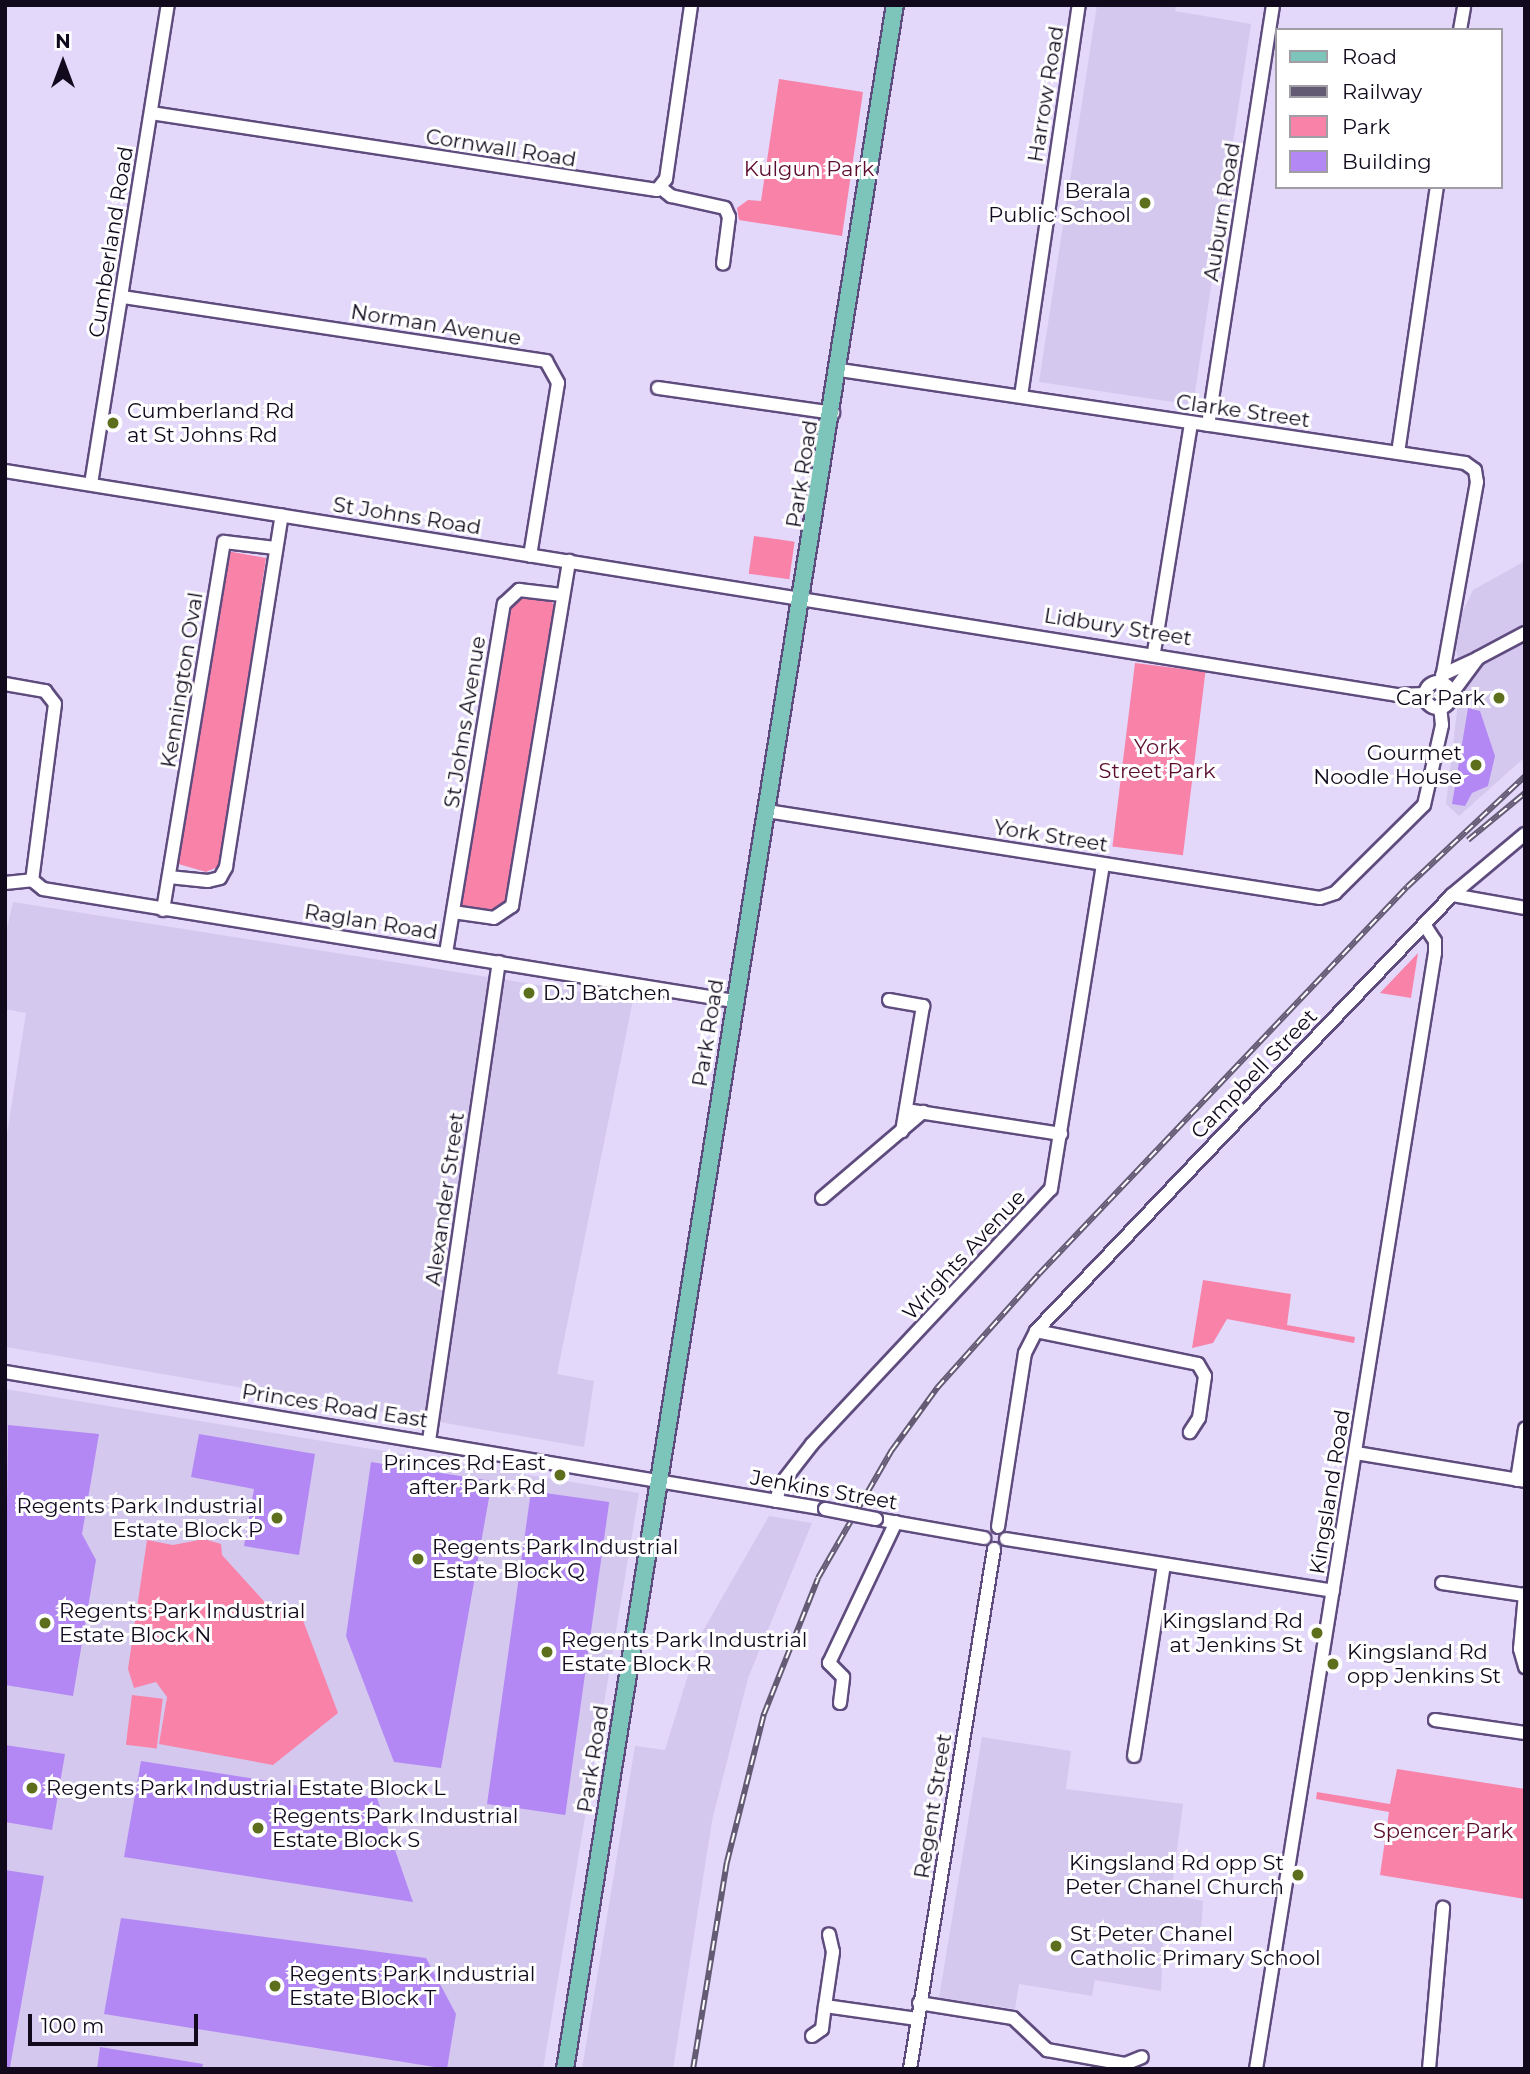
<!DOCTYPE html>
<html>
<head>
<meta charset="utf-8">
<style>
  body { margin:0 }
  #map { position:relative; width:1530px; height:2074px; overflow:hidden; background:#e3d7fa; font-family:Montserrat,sans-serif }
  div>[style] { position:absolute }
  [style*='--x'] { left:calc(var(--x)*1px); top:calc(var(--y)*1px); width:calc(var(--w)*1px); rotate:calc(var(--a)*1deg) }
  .built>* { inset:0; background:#d5c8ee }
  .green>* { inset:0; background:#f982a9; transform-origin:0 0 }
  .building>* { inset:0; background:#b388f4; transform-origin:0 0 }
  .roads { filter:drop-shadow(2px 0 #5f4c7e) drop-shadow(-2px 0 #5f4c7e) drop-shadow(0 2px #5f4c7e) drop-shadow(0 -2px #5f4c7e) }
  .minor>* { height:12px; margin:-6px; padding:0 6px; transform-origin:6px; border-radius:6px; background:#fff }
  .minor>.ring { margin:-6px; padding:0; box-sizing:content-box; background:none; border:12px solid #fff; border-radius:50% }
  .major>* { height:16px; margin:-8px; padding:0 8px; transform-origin:8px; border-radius:8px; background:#7dc5bb }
  .rail>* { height:6px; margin-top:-3px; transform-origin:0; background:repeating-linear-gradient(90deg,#fff 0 10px,#635a73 0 20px); box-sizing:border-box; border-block:2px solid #635a73 }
  .bridges { filter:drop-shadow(2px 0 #5f4c7e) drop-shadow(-2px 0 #5f4c7e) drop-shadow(0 2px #5f4c7e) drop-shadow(0 -2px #5f4c7e) }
  .minor-bridge>* { height:12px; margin:-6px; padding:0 6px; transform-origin:6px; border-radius:6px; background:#fff }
  .dots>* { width:19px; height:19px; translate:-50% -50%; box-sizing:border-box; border:4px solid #fff; border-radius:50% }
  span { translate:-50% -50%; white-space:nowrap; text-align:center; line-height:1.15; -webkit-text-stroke:6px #fff; paint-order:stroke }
  .street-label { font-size:21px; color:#11091c }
  .park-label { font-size:21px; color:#5b0d2f }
  .poi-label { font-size:21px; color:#11091c }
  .right { translate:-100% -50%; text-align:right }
  .left { translate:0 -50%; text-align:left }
  .frame { position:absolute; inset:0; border:7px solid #11091c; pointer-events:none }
  .legend { position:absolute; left:1275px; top:28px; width:228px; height:161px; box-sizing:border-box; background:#fff; border:2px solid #a09da4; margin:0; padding:9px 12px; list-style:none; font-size:21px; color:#11091c }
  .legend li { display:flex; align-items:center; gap:14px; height:35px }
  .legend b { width:35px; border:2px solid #a09da4 }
  .north { position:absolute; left:28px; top:28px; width:70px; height:70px; -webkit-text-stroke:5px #fff; paint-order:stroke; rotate:0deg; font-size:19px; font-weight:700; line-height:28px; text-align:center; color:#11091c }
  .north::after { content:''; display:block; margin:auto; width:24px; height:32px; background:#11091c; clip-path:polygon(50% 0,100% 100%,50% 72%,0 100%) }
  .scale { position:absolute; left:28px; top:2014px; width:170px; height:32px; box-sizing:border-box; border:4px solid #11091c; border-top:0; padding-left:9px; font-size:21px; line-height:24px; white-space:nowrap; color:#11091c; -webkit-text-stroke:5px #fff; paint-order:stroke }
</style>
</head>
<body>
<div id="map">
  <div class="built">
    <div style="clip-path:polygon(1097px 5px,1176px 5px,1175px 11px,1251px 24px,1193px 405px,1039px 382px)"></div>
    <div style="clip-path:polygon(1525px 561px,1525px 757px,1459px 816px,1446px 804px,1461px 677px,1453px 632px,1473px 590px)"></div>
    <div style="clip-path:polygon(13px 902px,633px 1000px,557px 1374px,594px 1381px,584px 1447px,7px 1347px,5px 1147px,26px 1013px,5px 1009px,5px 937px)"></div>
    <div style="clip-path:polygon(5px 1389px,639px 1493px,543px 2069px,5px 2069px)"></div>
    <div style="clip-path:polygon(769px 1516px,812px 1523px,748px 1678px,712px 1821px,673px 2069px,582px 2069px,635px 1746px,665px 1750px,700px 1636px)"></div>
    <div style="clip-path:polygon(982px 1737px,1071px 1751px,1066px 1789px,1183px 1804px,1171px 1895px,1203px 1901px,1201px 1931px,1164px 1926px,1161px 1991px,1095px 1980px,1092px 1996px,1019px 1984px,1015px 2009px,939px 1998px)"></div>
  </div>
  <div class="green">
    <div style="clip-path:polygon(779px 79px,863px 92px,842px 236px,739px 220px,737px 208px,748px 200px,761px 201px)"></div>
    <div style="left:754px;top:536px;width:41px;height:38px;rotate:8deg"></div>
    <div style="clip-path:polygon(227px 551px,266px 558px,220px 866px,206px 872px,175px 863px)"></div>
    <div style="clip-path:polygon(519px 597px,549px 599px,555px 606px,507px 902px,491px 911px,461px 907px,511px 605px)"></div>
    <div style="left:1135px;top:663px;width:71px;height:185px;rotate:7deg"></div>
    <div style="clip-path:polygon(1418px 953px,1411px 998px,1380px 993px)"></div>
    <div style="clip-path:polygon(1203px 1280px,1291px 1294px,1287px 1325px,1355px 1337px,1354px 1343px,1227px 1319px,1213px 1343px,1192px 1348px)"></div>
    <div style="clip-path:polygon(204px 1539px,221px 1544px,222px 1555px,270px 1608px,301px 1615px,338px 1713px,273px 1765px,159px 1744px,167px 1697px,156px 1682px,134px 1688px,128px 1669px,147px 1540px,173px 1545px)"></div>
    <div style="left:132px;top:1695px;width:31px;height:50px;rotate:7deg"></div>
    <div style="clip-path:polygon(1397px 1769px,1525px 1789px,1525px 1899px,1380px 1875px,1389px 1812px,1316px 1799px,1317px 1792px,1390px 1804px)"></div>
  </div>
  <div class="building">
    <div style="clip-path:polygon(1468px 708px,1480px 711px,1495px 756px,1488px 786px,1472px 793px,1465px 806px,1452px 804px)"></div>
    <div style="clip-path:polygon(8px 1425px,99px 1434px,82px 1534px,96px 1560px,73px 1696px,5px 1685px)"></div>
    <div style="clip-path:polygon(199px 1434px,315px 1454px,299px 1555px,244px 1546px,254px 1489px,191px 1477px)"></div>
    <div style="clip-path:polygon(371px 1462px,492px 1481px,441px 1768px,394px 1762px,346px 1636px)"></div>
    <div style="left:531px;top:1491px;width:79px;height:316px;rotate:8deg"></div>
    <div style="clip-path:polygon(5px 1745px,65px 1754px,52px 1830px,5px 1822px)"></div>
    <div style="clip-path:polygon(141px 1761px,377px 1798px,413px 1902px,124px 1857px)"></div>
    <div style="clip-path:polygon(5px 1870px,44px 1876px,10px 2067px,5px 2067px)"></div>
    <div style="clip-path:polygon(121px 1918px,426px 1958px,456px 2014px,447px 2069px,104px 2014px)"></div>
    <div style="clip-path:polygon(100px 2047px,203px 2064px,202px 2069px,97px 2069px)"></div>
  </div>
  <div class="roads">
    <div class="minor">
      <div style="--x:1460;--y:30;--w:23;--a:-80"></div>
      <div style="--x:151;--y:113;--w:512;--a:8.65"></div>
      <div style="--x:657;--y:190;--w:14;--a:-51"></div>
      <div style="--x:666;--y:179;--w:176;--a:-81.8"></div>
      <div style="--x:661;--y:188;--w:13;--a:39"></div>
      <div style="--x:671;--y:196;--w:55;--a:12.5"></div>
      <div style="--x:725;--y:208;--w:10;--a:66"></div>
      <div style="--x:729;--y:217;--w:47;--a:97.3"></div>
      <div style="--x:123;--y:297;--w:428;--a:8.6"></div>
      <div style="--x:546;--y:361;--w:25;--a:61"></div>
      <div style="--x:558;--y:383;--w:175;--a:99.2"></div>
      <div style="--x:840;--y:370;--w:632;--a:8.46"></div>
      <div style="--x:1465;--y:463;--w:12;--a:35"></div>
      <div style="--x:1475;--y:470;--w:12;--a:81"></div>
      <div style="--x:1477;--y:482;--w:193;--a:100.1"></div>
      <div style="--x:658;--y:388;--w:177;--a:8.1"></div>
      <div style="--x:1021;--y:396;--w:395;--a:-81.6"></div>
      <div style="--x:1208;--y:425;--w:425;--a:-81.2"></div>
      <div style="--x:1398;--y:453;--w:269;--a:-81.7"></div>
      <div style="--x:5;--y:471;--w:1411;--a:9.14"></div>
      <div style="--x:1398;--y:695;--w:27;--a:-2"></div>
      <div style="--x:91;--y:484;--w:485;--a:-80.9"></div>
      <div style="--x:1154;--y:652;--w:232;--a:-80.8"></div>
      <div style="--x:1442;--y:675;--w:40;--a:-25"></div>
      <div class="ring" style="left:1425px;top:682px;width:14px;height:14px"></div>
      <div style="--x:5;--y:684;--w:41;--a:9.9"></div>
      <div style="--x:45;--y:691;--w:16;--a:52"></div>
      <div style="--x:55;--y:704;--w:177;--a:97.4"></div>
      <div style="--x:1450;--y:696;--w:47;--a:-53.6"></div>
      <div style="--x:1478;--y:658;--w:53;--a:-28"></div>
      <div style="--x:767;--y:811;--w:560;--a:8.94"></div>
      <div style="--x:1320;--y:898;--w:16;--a:-18"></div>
      <div style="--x:1335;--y:893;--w:125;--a:-44.7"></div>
      <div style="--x:1424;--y:805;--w:82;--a:-77.3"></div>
      <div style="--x:1442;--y:725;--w:18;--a:-96"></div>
      <div style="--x:169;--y:877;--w:39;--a:6"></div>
      <div style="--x:208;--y:881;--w:12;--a:-14"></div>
      <div style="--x:220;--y:878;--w:13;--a:-61"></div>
      <div style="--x:226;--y:867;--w:356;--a:-81"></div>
      <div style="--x:5;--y:883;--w:27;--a:-6"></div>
      <div style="--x:32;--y:880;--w:14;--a:39"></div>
      <div style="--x:43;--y:889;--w:700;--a:9.21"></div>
      <div style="--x:1452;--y:895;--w:74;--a:10.1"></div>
      <div style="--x:163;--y:910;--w:373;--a:-80.6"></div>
      <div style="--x:224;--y:542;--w:52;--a:6.6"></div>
      <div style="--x:453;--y:912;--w:41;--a:8.3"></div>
      <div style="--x:494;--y:918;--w:22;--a:-34"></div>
      <div style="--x:512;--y:906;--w:350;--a:-80.6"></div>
      <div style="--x:446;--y:953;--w:354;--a:-80.6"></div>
      <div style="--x:504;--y:604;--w:21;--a:-43"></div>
      <div style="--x:519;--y:590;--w:43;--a:6.6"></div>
      <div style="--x:889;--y:1000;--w:35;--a:10"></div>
      <div style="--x:923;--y:1006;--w:127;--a:99.5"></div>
      <div style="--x:906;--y:1110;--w:157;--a:8.8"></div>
      <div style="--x:822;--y:1198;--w:133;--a:-40.4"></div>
      <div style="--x:1036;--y:1331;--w:165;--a:11.5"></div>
      <div style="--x:1198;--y:1364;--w:14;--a:60"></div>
      <div style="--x:1205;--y:1376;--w:42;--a:98.1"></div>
      <div style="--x:1199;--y:1418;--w:17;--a:123"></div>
      <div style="--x:5;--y:1372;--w:831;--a:9.48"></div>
      <div style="--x:429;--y:1441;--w:484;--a:-81.7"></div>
      <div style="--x:1356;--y:1453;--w:171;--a:9.4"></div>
      <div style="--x:1517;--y:1480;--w:52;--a:-81.1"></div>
      <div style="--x:776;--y:1501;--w:18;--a:-74"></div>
      <div style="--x:781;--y:1484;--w:51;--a:-52.2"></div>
      <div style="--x:812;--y:1444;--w:349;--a:-46.9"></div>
      <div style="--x:1051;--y:1189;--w:329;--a:-80.9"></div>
      <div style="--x:876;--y:1519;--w:110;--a:10"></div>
      <div style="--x:998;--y:1527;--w:176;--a:-81.2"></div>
      <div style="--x:1025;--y:1353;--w:25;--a:-63"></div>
      <div style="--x:1036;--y:1331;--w:603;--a:-46.34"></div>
      <div style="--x:1452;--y:895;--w:95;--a:-39.9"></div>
      <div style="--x:1006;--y:1539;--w:331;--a:9"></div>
      <div style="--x:1442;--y:1583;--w:83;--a:8.3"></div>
      <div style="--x:1525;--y:1594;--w:55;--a:95.2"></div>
      <div style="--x:1520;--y:1649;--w:19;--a:74"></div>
      <div style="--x:840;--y:1703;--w:26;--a:-83"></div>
      <div style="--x:843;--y:1677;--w:20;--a:-135"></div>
      <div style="--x:829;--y:1663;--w:156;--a:-64.6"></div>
      <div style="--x:1435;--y:1720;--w:91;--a:8.2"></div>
      <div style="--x:1134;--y:1756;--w:193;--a:-81.1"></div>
      <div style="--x:919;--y:2003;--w:95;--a:9.1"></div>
      <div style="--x:1013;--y:2018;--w:47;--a:43.3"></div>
      <div style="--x:1047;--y:2050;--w:79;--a:10.2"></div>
      <div style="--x:1125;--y:2064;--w:18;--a:-22"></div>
      <div style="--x:825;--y:2006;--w:93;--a:8"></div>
      <div style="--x:812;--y:2036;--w:12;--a:-35"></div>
      <div style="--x:822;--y:2029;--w:23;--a:-83"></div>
      <div style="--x:825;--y:2006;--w:55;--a:-81.6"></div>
      <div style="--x:833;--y:1952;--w:18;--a:-103"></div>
      <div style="--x:910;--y:2069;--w:527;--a:-80.82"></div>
      <div style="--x:1256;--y:2069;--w:1130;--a:-80.89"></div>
      <div style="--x:1435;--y:953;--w:12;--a:-90"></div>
      <div style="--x:1435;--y:941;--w:20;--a:-123"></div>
      <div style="--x:1429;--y:2069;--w:162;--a:-85"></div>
    </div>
    <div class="major">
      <div style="--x:565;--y:2069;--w:2090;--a:-80.92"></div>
    </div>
  </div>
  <div class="rail">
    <div style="--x:1468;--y:840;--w:74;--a:-39.5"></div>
    <div style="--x:693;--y:2069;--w:210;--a:-80.7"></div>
    <div style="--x:727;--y:1862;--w:153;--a:-76"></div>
    <div style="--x:764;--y:1714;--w:146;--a:-68.3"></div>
    <div style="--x:818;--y:1578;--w:148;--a:-60"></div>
    <div style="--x:892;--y:1450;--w:77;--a:-54"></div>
    <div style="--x:937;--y:1388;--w:153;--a:-48.2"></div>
    <div style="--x:1039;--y:1274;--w:534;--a:-46.44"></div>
    <div style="--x:1407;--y:887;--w:162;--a:-43.2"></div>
  </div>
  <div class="bridges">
    <div class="minor-bridge">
      <div style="--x:825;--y:1509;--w:52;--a:11.1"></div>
    </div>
  </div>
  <div class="dots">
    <div style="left:1145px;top:203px;background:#5d6f1c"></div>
    <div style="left:113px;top:423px;background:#5d6f1c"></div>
    <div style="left:1499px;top:698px;background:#5d6f1c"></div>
    <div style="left:1476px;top:765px;background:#5d6f1c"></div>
    <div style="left:529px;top:993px;background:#5d6f1c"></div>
    <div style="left:560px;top:1475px;background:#5d6f1c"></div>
    <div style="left:277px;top:1518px;background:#5d6f1c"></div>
    <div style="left:418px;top:1559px;background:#5d6f1c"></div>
    <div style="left:45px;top:1623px;background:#5d6f1c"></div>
    <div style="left:1317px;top:1633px;background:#5d6f1c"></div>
    <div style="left:547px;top:1652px;background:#5d6f1c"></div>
    <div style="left:1333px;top:1664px;background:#5d6f1c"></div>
    <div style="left:32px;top:1788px;background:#5d6f1c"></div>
    <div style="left:258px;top:1828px;background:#5d6f1c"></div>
    <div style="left:1298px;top:1875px;background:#5d6f1c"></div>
    <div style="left:1056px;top:1946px;background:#5d6f1c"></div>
    <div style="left:275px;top:1986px;background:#5d6f1c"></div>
  </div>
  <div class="street-label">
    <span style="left:1046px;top:94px;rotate:-81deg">Harrow Road</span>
    <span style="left:501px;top:148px;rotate:9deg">Cornwall Road</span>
    <span style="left:1222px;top:212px;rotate:-81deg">Auburn Road</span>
    <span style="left:111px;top:242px;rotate:-81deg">Cumberland Road</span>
    <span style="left:436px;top:325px;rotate:9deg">Norman Avenue</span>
    <span style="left:1243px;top:411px;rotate:8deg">Clarke Street</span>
    <span style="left:802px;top:474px;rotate:-81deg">Park Road</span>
    <span style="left:407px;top:516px;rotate:9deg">St Johns Road</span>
    <span style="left:1118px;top:627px;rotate:9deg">Lidbury Street</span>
    <span style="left:182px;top:680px;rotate:-81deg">Kennington Oval</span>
    <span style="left:465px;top:722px;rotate:-81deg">St Johns Avenue</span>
    <span style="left:1051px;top:836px;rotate:9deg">York Street</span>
    <span style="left:371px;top:922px;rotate:9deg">Raglan Road</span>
    <span style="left:708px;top:1033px;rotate:-81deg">Park Road</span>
    <span style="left:1254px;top:1074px;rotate:-46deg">Campbell Street</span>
    <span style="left:445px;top:1199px;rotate:-82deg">Alexander Street</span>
    <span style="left:964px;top:1255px;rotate:-47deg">Wrights Avenue</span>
    <span style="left:335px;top:1406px;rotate:9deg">Princes Road East</span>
    <span style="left:824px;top:1490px;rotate:10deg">Jenkins Street</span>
    <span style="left:1330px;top:1492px;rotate:-81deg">Kingsland Road</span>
    <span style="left:593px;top:1759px;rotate:-81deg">Park Road</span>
    <span style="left:933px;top:1806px;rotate:-81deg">Regent Street</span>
  </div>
  <div class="park-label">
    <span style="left:809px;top:169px">Kulgun Park</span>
    <span style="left:1157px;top:759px">York<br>Street Park</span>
    <span style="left:1443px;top:1831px">Spencer Park</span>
  </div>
  <div class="poi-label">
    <span class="right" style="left:1131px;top:203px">Berala<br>Public School</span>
    <span class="left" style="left:127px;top:423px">Cumberland Rd<br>at St Johns Rd</span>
    <span class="right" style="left:1485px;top:698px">Car Park</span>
    <span class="right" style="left:1462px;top:765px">Gourmet<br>Noodle House</span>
    <span class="left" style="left:543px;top:993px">D.J Batchen</span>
    <span class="right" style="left:546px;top:1475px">Princes Rd East<br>after Park Rd</span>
    <span class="right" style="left:263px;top:1518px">Regents Park Industrial<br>Estate Block P</span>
    <span class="left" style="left:432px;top:1559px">Regents Park Industrial<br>Estate Block Q</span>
    <span class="left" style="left:59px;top:1623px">Regents Park Industrial<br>Estate Block N</span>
    <span class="right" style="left:1303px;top:1633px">Kingsland Rd<br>at Jenkins St</span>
    <span class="left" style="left:561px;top:1652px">Regents Park Industrial<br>Estate Block R</span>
    <span class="left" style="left:1347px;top:1664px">Kingsland Rd<br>opp Jenkins St</span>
    <span class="left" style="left:46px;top:1788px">Regents Park Industrial Estate Block L</span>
    <span class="left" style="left:272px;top:1828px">Regents Park Industrial<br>Estate Block S</span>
    <span class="right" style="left:1284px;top:1875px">Kingsland Rd opp St<br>Peter Chanel Church</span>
    <span class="left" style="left:1070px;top:1946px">St Peter Chanel<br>Catholic Primary School</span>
    <span class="left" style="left:289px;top:1986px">Regents Park Industrial<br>Estate Block T</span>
  </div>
  <div class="frame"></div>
  <ul class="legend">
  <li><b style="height:9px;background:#7dc5bb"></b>Road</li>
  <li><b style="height:9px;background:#635a73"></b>Railway</li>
  <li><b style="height:19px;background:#f982a9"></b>Park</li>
  <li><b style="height:19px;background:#b388f4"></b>Building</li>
  </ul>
  <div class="north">N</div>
  <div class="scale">100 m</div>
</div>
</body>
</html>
